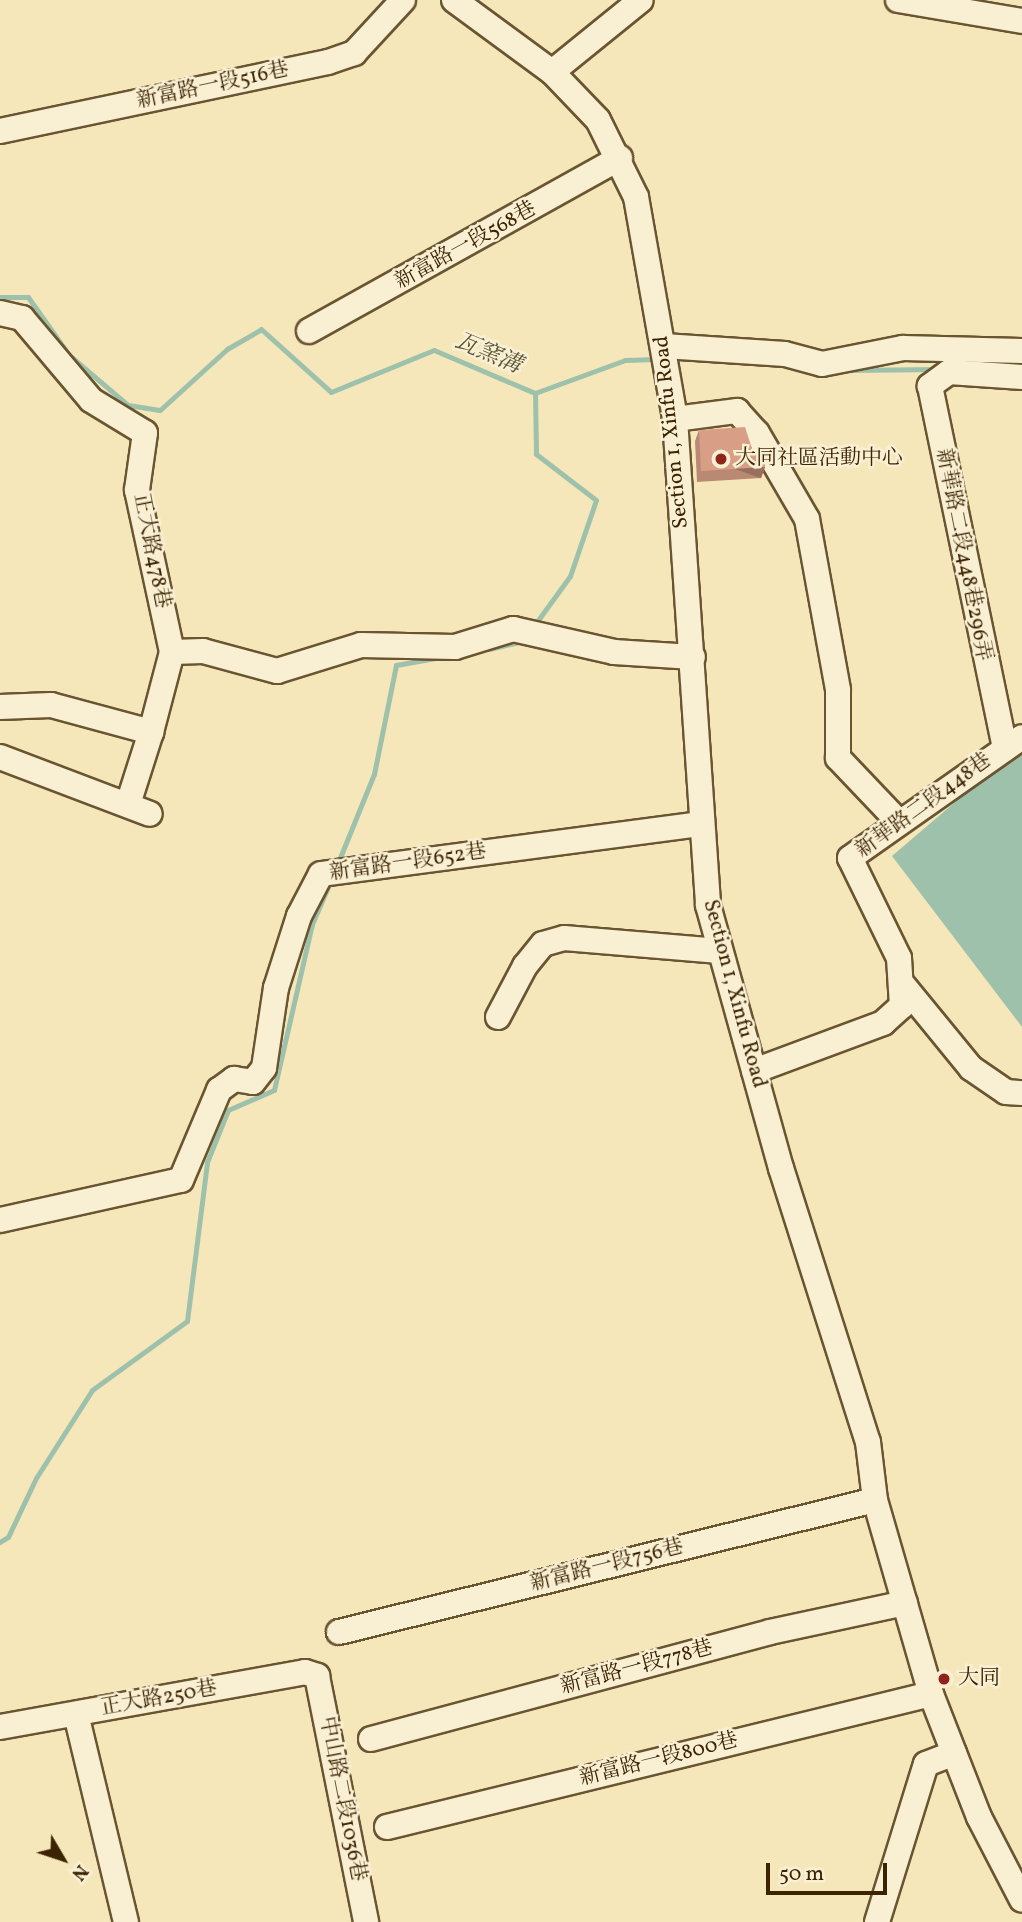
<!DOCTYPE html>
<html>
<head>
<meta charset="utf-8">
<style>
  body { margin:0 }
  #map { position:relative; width:1022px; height:1922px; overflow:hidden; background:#f6e7bb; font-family:Vollkorn,"Noto Serif TC",serif }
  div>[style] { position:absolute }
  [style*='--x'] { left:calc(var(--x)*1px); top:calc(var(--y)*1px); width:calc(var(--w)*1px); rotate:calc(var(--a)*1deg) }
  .water>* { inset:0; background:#9ec1ab }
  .stream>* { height:5px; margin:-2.5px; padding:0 2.5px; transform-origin:2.5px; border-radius:2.5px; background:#9ec1ab }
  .roads { filter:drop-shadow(2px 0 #6a5531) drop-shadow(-2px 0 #6a5531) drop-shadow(0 2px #6a5531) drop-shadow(0 -2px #6a5531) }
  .minor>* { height:24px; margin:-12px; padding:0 12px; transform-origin:12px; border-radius:12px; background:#f9efd3 }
  .wall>* { inset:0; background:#ba8973 }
  .shaded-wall>* { inset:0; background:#976f5e; transform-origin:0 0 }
  .building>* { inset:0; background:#d89f86 }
  .dots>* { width:19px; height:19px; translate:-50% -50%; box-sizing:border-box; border:4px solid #f9efd3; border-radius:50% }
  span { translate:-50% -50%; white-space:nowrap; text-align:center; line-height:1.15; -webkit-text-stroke:5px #f9efd3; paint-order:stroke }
  .street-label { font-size:21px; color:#3c2403 }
  .poi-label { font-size:21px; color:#3c2403 }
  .left { translate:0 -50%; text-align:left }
  .water-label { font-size:23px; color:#595335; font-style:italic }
  .north { position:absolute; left:28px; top:1824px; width:70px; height:70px; -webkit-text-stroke:5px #f9efd3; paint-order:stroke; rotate:129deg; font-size:19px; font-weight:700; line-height:28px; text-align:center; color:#3c2403 }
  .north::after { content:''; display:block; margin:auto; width:24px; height:32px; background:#3c2403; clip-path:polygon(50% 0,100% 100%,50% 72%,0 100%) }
  .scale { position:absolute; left:766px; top:1863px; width:121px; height:32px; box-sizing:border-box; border:4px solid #3c2403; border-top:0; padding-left:9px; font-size:21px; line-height:24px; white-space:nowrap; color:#3c2403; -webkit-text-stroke:5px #f9efd3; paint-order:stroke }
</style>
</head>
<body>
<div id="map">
  <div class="water">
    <div style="clip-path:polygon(1022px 745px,1022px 1027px,892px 856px)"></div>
  </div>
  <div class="stream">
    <div style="--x:0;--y:297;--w:28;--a:0"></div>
    <div style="--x:28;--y:297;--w:71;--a:54.7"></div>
    <div style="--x:69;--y:355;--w:77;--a:40.3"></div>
    <div style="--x:128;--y:405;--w:32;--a:9"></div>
    <div style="--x:160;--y:410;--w:91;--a:-42.3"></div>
    <div style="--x:227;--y:349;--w:39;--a:-30"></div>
    <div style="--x:261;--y:329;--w:94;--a:42"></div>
    <div style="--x:331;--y:392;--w:111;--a:-22.2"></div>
    <div style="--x:434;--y:350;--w:110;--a:23.1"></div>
    <div style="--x:535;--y:393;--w:96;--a:-20.1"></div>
    <div style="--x:625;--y:360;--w:32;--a:-2"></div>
    <div style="--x:848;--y:370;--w:91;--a:-0.6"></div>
    <div style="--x:533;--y:627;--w:63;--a:-54"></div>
    <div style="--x:570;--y:576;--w:80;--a:-71.1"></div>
    <div style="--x:596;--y:500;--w:76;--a:-142.5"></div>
    <div style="--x:536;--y:454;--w:61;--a:-90.9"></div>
    <div style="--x:489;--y:649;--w:35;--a:-13"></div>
    <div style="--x:337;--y:865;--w:98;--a:-67.9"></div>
    <div style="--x:374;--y:774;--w:111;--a:-78.6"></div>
    <div style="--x:396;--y:665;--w:40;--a:-10"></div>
    <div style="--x:0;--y:1542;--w:9;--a:-32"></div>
    <div style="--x:8;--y:1537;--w:65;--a:-64.6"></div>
    <div style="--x:36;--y:1478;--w:104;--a:-57.5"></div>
    <div style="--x:92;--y:1390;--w:117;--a:-36"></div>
    <div style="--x:187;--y:1321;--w:160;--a:-82.8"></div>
    <div style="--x:207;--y:1162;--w:56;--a:-68"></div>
    <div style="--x:228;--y:1110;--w:50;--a:-23.5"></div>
    <div style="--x:274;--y:1090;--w:170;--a:-77.1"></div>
    <div style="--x:312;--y:924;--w:40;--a:-66.6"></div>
  </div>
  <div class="roads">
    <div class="minor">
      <div style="--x:454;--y:0;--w:122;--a:36.3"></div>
      <div style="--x:552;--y:72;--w:66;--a:46.2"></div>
      <div style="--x:598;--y:120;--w:86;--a:63.7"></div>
      <div style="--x:636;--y:197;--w:225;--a:80"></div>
      <div style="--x:675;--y:419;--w:487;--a:86.1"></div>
      <div style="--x:708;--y:905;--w:273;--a:74.5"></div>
      <div style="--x:781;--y:1168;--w:287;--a:72.4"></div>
      <div style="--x:868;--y:1442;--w:58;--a:83.1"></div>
      <div style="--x:875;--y:1500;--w:202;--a:73.9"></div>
      <div style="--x:931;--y:1694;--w:132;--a:68.7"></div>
      <div style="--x:979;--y:1817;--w:93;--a:62.6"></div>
      <div style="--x:898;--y:0;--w:126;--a:9.6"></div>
      <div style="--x:552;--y:72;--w:114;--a:-39"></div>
      <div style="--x:0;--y:131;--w:335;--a:-11.9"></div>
      <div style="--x:328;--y:62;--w:28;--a:-19"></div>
      <div style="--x:354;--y:53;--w:72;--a:-47.2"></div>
      <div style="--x:0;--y:313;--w:23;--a:13"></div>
      <div style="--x:22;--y:318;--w:107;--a:49.9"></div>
      <div style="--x:91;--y:400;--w:63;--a:31.4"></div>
      <div style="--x:145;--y:433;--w:58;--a:98"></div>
      <div style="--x:137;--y:490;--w:166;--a:77.8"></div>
      <div style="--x:309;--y:331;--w:356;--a:-29.1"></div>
      <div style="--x:664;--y:346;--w:121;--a:3.8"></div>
      <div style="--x:785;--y:354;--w:38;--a:15"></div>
      <div style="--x:822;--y:364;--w:83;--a:-11.2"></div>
      <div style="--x:903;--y:348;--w:119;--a:1.4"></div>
      <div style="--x:949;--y:372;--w:24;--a:144"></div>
      <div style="--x:930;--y:386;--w:370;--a:78.3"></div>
      <div style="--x:949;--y:372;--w:73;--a:3.9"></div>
      <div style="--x:675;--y:419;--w:63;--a:-7.4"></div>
      <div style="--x:737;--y:411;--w:30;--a:48"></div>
      <div style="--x:757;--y:433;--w:99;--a:59.8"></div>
      <div style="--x:807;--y:519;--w:174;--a:79.7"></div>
      <div style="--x:838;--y:690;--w:68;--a:90"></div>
      <div style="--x:838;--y:758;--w:88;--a:46.4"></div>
      <div style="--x:0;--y:707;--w:51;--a:-2.2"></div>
      <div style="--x:51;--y:705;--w:104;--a:15.1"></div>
      <div style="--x:151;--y:732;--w:83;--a:-75.3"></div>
      <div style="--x:172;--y:652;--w:31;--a:-2"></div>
      <div style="--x:203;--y:651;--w:77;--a:15.1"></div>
      <div style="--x:277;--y:671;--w:88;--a:-17.2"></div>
      <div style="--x:361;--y:645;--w:94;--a:1.2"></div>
      <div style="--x:455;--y:647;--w:61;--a:-17.2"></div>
      <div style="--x:513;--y:629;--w:104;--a:12.8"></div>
      <div style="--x:614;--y:652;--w:79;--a:3.6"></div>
      <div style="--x:0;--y:757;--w:160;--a:20.8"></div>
      <div style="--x:129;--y:801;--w:72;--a:-72.3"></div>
      <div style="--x:904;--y:986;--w:106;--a:50.7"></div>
      <div style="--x:971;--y:1068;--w:42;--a:34.4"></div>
      <div style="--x:1006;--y:1092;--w:16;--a:4"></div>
      <div style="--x:498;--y:1017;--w:58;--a:-62.1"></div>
      <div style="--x:525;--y:966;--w:28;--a:-51"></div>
      <div style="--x:543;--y:944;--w:22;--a:-16"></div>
      <div style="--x:564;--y:938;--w:156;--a:4.8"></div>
      <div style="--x:754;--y:1071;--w:138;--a:-20.4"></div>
      <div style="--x:883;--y:1023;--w:25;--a:-42"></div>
      <div style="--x:902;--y:1006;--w:48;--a:-93.6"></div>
      <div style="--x:899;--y:958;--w:111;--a:-116.1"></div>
      <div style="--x:850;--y:858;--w:210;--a:-35.1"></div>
      <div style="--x:0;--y:1220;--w:185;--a:-12.5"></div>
      <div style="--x:181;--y:1180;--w:98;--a:-67.1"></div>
      <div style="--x:219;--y:1090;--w:19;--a:-36"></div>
      <div style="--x:234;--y:1079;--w:19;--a:9"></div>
      <div style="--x:253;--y:1082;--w:18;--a:-52"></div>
      <div style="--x:264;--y:1068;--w:81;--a:-81.5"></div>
      <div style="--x:276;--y:988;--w:76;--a:-72.3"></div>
      <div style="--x:299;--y:916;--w:47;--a:-62.4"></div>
      <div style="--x:321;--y:874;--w:381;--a:-7.5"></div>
      <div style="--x:339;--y:1632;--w:552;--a:-13.83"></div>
      <div style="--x:76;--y:1714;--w:214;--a:76.5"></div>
      <div style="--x:0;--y:1727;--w:310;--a:-10.2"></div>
      <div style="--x:305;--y:1672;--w:13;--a:18"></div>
      <div style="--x:317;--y:1676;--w:251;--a:78.7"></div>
      <div style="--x:371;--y:1739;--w:413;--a:-15"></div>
      <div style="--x:770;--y:1632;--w:138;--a:-12.1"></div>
      <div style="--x:387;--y:1827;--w:560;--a:-13.74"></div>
      <div style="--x:877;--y:1922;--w:165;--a:-72.8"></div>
      <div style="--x:926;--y:1764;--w:30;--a:-21"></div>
    </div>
  </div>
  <div class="wall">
    <div style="clip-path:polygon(699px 430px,754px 455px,765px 467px,761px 478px,697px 482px,695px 441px)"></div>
  </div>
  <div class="shaded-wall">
    <div style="left:765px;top:467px;width:12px;height:64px;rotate:110deg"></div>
  </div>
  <div class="building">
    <div style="clip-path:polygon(745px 427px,754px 455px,765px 458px,765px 467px,701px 471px,699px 430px)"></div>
  </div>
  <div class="dots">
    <div style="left:721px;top:459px;background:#8f2418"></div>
    <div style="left:944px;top:1679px;background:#8f2418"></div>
  </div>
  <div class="street-label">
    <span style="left:213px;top:86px;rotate:-12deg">新富路一段516巷</span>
    <span style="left:466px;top:246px;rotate:-29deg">新富路一段568巷</span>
    <span style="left:672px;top:432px;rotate:-96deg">Section 1, Xinfu Road</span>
    <span style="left:151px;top:551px;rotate:79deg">正大路478巷</span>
    <span style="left:963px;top:555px;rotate:79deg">新華路二段448巷296弄</span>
    <span style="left:924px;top:806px;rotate:-36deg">新華路二段448巷</span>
    <span style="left:408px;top:863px;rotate:-8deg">新富路一段652巷</span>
    <span style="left:734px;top:994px;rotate:75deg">Section 1, Xinfu Road</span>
    <span style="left:607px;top:1566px;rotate:-14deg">新富路一段756巷</span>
    <span style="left:637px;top:1668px;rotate:-15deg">新富路一段778巷</span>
    <span style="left:159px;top:1699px;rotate:-10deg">正大路250巷</span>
    <span style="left:659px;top:1760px;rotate:-14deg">新富路一段800巷</span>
    <span style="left:342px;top:1799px;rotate:79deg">中山路二段1036巷</span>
  </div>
  <div class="poi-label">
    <span class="left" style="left:735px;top:459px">大同社區活動中心</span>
    <span class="left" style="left:958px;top:1679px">大同</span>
  </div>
  <div class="water-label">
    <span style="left:488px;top:354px;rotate:23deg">瓦窯溝</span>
  </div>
  <div class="north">N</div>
  <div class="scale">50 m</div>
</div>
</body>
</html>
